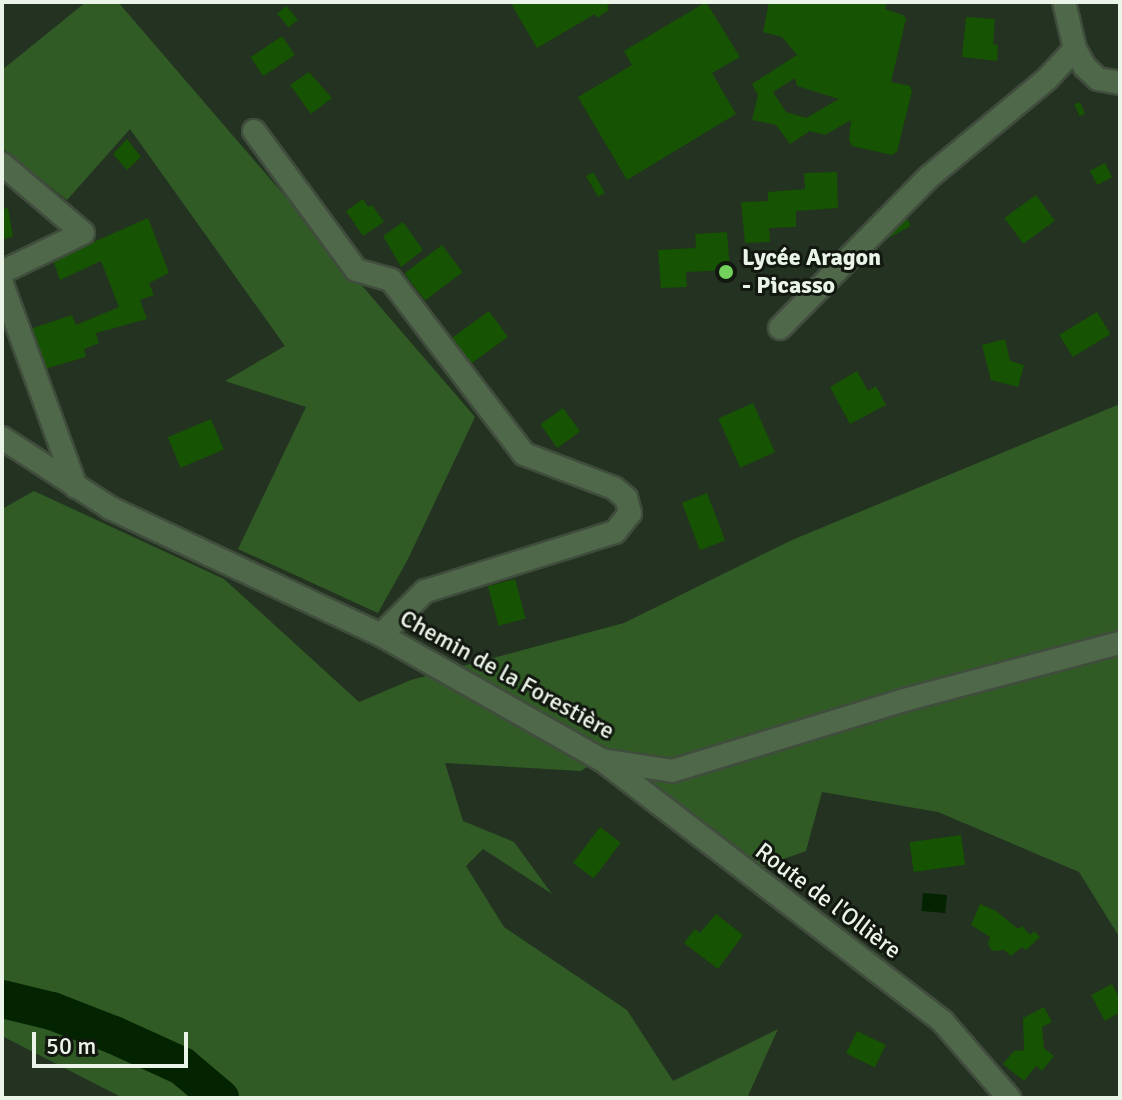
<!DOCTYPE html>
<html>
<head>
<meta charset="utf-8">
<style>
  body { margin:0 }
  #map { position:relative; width:1122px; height:1100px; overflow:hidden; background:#243221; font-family:Signika,sans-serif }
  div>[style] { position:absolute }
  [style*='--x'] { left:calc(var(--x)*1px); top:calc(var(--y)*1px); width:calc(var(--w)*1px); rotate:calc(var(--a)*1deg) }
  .green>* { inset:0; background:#305b25 }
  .water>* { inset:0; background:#042300; transform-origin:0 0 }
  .river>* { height:38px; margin:-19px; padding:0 19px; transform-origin:19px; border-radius:19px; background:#042300 }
  .building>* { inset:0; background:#165302; transform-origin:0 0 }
  .roads { filter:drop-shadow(2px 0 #404d3d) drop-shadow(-2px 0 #404d3d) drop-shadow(0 2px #404d3d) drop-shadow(0 -2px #404d3d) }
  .street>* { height:22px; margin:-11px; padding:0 11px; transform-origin:11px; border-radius:11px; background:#4f684a }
  .dots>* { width:22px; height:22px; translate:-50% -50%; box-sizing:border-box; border:4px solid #121810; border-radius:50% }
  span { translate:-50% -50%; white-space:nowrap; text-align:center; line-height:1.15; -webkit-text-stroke:6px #121810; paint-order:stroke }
  .poi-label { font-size:24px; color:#ebf4e9; font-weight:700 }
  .left { translate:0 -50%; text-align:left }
  .street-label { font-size:24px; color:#ebf4e9 }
  .frame { position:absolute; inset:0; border:4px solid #ebf4e9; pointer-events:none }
  .scale { position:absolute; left:32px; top:1032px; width:156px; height:36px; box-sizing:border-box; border:4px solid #ebf4e9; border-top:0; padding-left:10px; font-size:24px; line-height:28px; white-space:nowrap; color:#ebf4e9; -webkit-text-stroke:6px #121810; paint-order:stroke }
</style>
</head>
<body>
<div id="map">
  <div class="green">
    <div style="clip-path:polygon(86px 2px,118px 2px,475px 417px,408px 559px,378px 613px,238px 549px,306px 407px,225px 381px,285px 346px,130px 129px,67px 200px,2px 148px,2px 70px)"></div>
    <div style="clip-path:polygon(1120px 404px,1120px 938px,1079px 872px,938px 812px,822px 792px,806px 851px,761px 867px,651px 786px,611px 750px,581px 771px,445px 763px,463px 821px,514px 842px,552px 894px,483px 849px,466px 866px,504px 927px,627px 1010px,673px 1081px,778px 1029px,747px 1098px,123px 1098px,2px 1036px,2px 509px,34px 491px,224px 579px,359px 702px,411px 680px,624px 623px,792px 540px)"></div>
  </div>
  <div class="water">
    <div style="left:923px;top:893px;width:24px;height:18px;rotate:5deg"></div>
  </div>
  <div class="river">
    <div style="--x:2;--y:999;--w:51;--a:13.5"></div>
    <div style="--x:52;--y:1011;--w:66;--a:21.2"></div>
    <div style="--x:114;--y:1035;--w:75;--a:24.5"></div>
    <div style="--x:182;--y:1066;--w:50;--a:40.1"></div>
  </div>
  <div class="building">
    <div style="clip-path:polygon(510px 2px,614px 2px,607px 6px,609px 10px,597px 18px,595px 14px,537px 48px)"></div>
    <div style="clip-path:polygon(706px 2px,740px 57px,712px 73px,736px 114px,627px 180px,578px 97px,632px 65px,624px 51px)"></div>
    <div style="clip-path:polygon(evenodd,769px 2px,887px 2px,885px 9px,903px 15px,906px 19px,891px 82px,910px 86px,912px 91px,897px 152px,892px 155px,852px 146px,849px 140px,851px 120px,825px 135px,810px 131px,790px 144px,776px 125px,752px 120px,758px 95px,752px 84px,797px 55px,782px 37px,763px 32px,769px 2px,795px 78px,797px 86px,839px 99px,806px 118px,786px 112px,773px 92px,795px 78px)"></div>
    <div style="left:286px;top:6px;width:18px;height:12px;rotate:49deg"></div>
    <div style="clip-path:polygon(966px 17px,995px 19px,993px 44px,998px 45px,997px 61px,962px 57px)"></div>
    <div style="left:282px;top:36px;width:23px;height:38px;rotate:56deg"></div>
    <div style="clip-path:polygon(309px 72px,332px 98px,311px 114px,290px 85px)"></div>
    <div style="left:1080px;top:102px;width:13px;height:6px;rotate:67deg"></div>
    <div style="clip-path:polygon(127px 139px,141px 157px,127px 170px,113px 154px)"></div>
    <div style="left:1105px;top:163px;width:16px;height:17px;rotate:63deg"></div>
    <div style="left:593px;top:172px;width:24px;height:8px;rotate:60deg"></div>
    <div style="clip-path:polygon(837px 172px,838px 208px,796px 211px,796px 227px,769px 228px,770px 242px,745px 243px,741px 202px,768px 201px,768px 192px,805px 189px,804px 173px)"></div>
    <div style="left:1036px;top:195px;width:32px;height:39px;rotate:54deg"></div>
    <div style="clip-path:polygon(363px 199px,368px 207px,372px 205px,384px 222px,363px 236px,346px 211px)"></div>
    <div style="clip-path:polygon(8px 208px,13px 237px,2px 239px,2px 209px)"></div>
    <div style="left:906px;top:217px;width:10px;height:27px;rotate:61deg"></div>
    <div style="clip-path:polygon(148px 218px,169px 273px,149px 283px,154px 295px,140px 300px,147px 319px,96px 333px,99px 343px,84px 349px,86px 357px,41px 370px,27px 330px,72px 315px,76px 325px,119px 307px,101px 261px,60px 280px,53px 260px)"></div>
    <div style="clip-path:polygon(403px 222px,423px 250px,401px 267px,383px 236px)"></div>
    <div style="clip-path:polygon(727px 232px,730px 270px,686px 272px,687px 287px,661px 288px,658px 250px,696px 248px,695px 234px)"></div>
    <div style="left:442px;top:245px;width:34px;height:47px;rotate:53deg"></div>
    <div style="left:489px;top:311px;width:32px;height:46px;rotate:54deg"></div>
    <div style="left:1097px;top:312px;width:26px;height:44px;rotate:59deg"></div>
    <div style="clip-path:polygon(1005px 339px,1010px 361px,1024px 365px,1018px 387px,991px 380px,982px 345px)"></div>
    <div style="clip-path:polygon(857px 371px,868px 391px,876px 386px,886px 405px,850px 424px,830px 387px)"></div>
    <div style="left:753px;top:403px;width:54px;height:38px;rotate:66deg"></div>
    <div style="left:563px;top:408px;width:29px;height:28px;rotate:54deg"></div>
    <div style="left:211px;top:419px;width:33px;height:47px;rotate:67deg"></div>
    <div style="left:707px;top:493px;width:51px;height:27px;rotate:69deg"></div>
    <div style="left:515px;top:579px;width:41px;height:28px;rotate:75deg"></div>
    <div style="left:600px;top:827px;width:26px;height:45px;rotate:37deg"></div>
    <div style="left:961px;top:835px;width:30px;height:52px;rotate:82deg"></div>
    <div style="clip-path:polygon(980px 904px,996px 911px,1018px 929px,1022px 926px,1030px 935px,1034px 931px,1040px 937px,1026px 950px,1022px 947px,1011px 956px,1004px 950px,992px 951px,988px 944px,990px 937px,971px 925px)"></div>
    <div style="clip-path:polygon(716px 914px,743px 935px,718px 969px,684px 943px,695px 929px,700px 933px)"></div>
    <div style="clip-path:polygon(1112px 984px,1120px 999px,1120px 1012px,1105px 1021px,1091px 995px)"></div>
    <div style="clip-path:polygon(1044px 1007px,1052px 1022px,1042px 1027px,1044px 1048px,1054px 1056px,1042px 1071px,1036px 1066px,1024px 1081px,1003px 1064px,1014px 1051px,1024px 1050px,1023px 1018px)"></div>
    <div style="left:857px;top:1031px;width:32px;height:25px;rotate:26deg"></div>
  </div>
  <div class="roads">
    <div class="street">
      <div style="--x:1064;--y:2;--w:48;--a:76.8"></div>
      <div style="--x:1075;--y:49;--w:21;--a:61"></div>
      <div style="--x:1085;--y:67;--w:18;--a:43"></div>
      <div style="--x:1098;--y:79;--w:22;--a:10"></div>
      <div style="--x:254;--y:131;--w:172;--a:53.7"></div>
      <div style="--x:356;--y:270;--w:36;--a:16"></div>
      <div style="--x:391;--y:280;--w:219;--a:52.6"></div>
      <div style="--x:524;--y:454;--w:96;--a:20.7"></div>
      <div style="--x:614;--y:488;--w:16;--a:40"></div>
      <div style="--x:626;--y:498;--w:16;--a:75"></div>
      <div style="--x:630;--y:513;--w:24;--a:128"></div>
      <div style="--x:615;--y:532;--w:199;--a:162.7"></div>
      <div style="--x:425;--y:591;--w:62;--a:135"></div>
      <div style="--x:2;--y:164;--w:106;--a:40.4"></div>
      <div style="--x:83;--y:233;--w:90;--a:154.3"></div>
      <div style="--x:2;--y:284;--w:216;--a:70"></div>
      <div style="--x:780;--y:328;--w:212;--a:-45.4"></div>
      <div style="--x:929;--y:177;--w:153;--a:-39.7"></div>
      <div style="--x:1047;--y:79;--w:41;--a:-47"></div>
      <div style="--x:2;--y:438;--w:129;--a:32.9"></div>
      <div style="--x:110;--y:508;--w:299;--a:25.1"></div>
      <div style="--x:381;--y:635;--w:254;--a:29.5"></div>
      <div style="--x:602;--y:760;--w:71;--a:8.9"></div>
      <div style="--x:672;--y:771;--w:243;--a:-17"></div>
      <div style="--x:904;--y:700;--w:223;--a:-14.8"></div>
      <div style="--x:606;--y:763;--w:425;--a:37.5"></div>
      <div style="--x:943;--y:1022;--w:101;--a:49"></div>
    </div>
  </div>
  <div class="dots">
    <div style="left:726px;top:272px;background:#73d25c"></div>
  </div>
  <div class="poi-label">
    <span class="left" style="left:742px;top:272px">Lycée Aragon<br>- Picasso</span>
  </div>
  <div class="street-label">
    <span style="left:507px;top:675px;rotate:29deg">Chemin de la Forestière</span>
    <span style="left:828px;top:901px;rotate:37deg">Route de l'Ollière</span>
  </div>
  <div class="frame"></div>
  <div class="scale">50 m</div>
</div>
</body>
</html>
